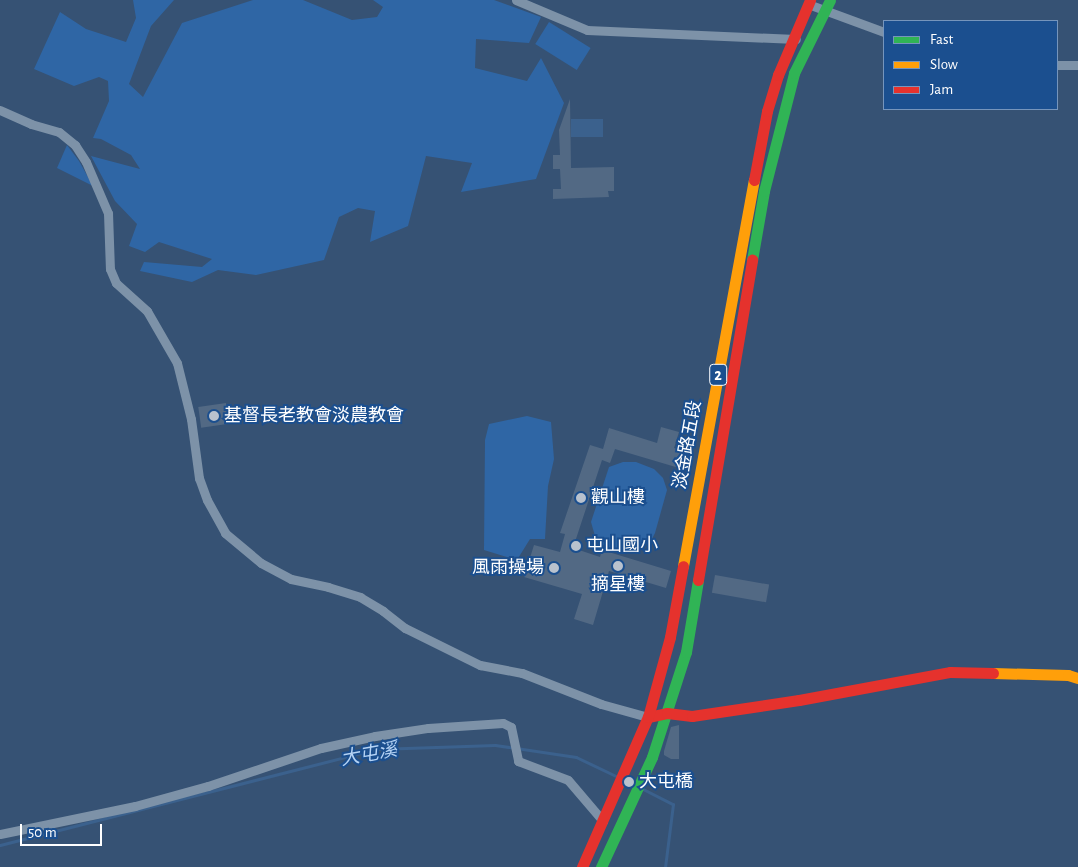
<!DOCTYPE html>
<html>
<head>
<meta charset="utf-8">
<style>
  body { margin:0 }
  #map { position:relative; width:1078px; height:867px; overflow:hidden; background:#365274; font-family:"Alegreya Sans","Noto Sans TC",sans-serif }
  div>[style] { position:absolute }
  [style*='--x'] { left:calc(var(--x)*1px); top:calc(var(--y)*1px); width:calc(var(--w)*1px); rotate:calc(var(--a)*1deg) }
  .green>* { inset:0; background:#2f66a5; transform-origin:0 0 }
  .water>* { inset:0; background:#3b618d; transform-origin:0 0 }
  .stream>* { height:3px; margin:-1.5px; padding:0 1.5px; transform-origin:1.5px; border-radius:1.5px; background:#3b618d }
  .building>* { inset:0; background:#526984; transform-origin:0 0 }
  .street>* { height:9px; margin:-4.5px; padding:0 4.5px; transform-origin:4.5px; border-radius:4.5px; background:#7d92a8 }
  .fast>* { height:11px; margin:-5.5px; padding:0 5.5px; transform-origin:5.5px; border-radius:5.5px; background:#30b455 }
  .slow>* { height:11px; margin:-5.5px; padding:0 5.5px; transform-origin:5.5px; border-radius:5.5px; background:#ff9f0a }
  .jam>* { height:11px; margin:-5.5px; padding:0 5.5px; transform-origin:5.5px; border-radius:5.5px; background:#e5322d }
  .dots>* { width:14px; height:14px; translate:-50% -50%; box-sizing:border-box; border:2px solid #1b4f8f; border-radius:50% }
  span { translate:-50% -50%; white-space:nowrap; text-align:center; line-height:1.15; -webkit-text-stroke:4px #1b4f8f; paint-order:stroke }
  .shield-label span { padding:1px 4px; background:#1b4f8f; border:1px solid; border-radius:4px; -webkit-text-stroke-width:0 }
  .shield-label { font-size:16px; color:#fff; font-weight:700 }
  .poi-label { font-size:18px; color:#fff }
  .left { translate:0 -50%; text-align:left }
  .right { translate:-100% -50%; text-align:right }
  .street-label { font-size:18px; color:#fff }
  .water-label { font-size:19px; color:#b5d3f5; font-style:italic }
  .legend { position:absolute; left:883px; top:20px; width:175px; height:90px; box-sizing:border-box; background:#1b4f8f; border:1px solid #7695bc; margin:0; padding:6px 9px; list-style:none; font-size:15px; color:#fff }
  .legend li { display:flex; align-items:center; gap:10px; height:25px }
  .legend b { width:25px; border:1px solid #7695bc }
  .scale { position:absolute; left:20px; top:824px; width:82px; height:22px; box-sizing:border-box; border:2px solid #fff; border-top:0; padding-left:6px; font-size:15px; line-height:18px; white-space:nowrap; color:#fff; -webkit-text-stroke:4px #1b4f8f; paint-order:stroke }
</style>
</head>
<body>
<div id="map">
  <div class="green">
    <div style="clip-path:polygon(133px 0,174px 0,151px 26px,129px 84px,143px 97px,182px 23px,253px 0,303px 0,352px 20px,377px 17px,383px 7px,373px 0,494px 0,541px 17px,529px 43px,476px 39px,475px 68px,527px 81px,541px 58px,564px 103px,536px 179px,461px 192px,472px 163px,426px 156px,408px 226px,370px 242px,375px 211px,358px 208px,339px 217px,324px 260px,256px 275px,218px 270px,192px 282px,140px 271px,144px 262px,202px 267px,212px 259px,159px 242px,145px 252px,129px 246px,137px 224px,115px 201px,91px 156px,140px 169px,131px 155px,101px 139px,93px 138px,109px 101px,108px 81px,99px 77px,74px 86px,34px 69px,60px 12px,86px 29px,126px 42px,136px 18px)"></div>
    <div style="left:549px;top:22px;width:49px;height:26px;rotate:32deg"></div>
    <div style="clip-path:polygon(67px 145px,79px 161px,93px 186px,57px 168px)"></div>
    <div style="clip-path:polygon(527px 416px,551px 422px,554px 459px,548px 486px,545px 539px,530px 539px,517px 560px,484px 550px,485px 440px,489px 424px)"></div>
    <div style="clip-path:polygon(623px 462px,636px 462px,654px 469px,663px 478px,667px 490px,655px 533px,651px 541px,638px 549px,617px 551px,601px 544px,595px 536px,591px 522px,609px 467px)"></div>
  </div>
  <div class="water">
    <div style="left:571px;top:119px;width:32px;height:18px"></div>
  </div>
  <div class="stream">
    <div style="--x:641;--y:788;--w:36;--a:27"></div>
    <div style="--x:673;--y:804;--w:64;--a:97.2"></div>
    <div style="--x:0;--y:845;--w:389;--a:-14.3"></div>
    <div style="--x:377;--y:749;--w:118;--a:-1.9"></div>
    <div style="--x:495;--y:745;--w:82;--a:8.4"></div>
    <div style="--x:576;--y:757;--w:47;--a:25.5"></div>
  </div>
  <div class="building">
    <div style="clip-path:polygon(570px 99px,571px 168px,614px 167px,614px 191px,608px 191px,609px 197px,553px 199px,553px 189px,561px 189px,560px 169px,553px 169px,553px 155px,560px 155px,559px 130px)"></div>
    <div style="left:226px;top:403px;width:21px;height:28px;rotate:82deg"></div>
    <div style="clip-path:polygon(661px 427px,679px 432px,674px 448px,684px 451px,679px 468px,615px 449px,610px 463px,602px 460px,573px 548px,600px 557px,602px 550px,671px 571px,666px 588px,609px 571px,593px 625px,574px 619px,582px 594px,524px 577px,534px 545px,560px 552px,565px 534px,560px 533px,590px 445px,603px 449px,609px 428px,657px 443px)"></div>
    <div style="left:715px;top:575px;width:55px;height:18px;rotate:10deg"></div>
    <div style="clip-path:polygon(679px 725px,679px 759px,671px 759px,664px 755px,664px 751px,671px 727px)"></div>
  </div>
  <div class="street">
    <div style="--x:516;--y:0;--w:77;--a:22.9"></div>
    <div style="--x:587;--y:30;--w:209;--a:2.5"></div>
    <div style="--x:808;--y:4;--w:81;--a:20.2"></div>
    <div style="--x:1057;--y:65;--w:21;--a:0"></div>
    <div style="--x:0;--y:110;--w:34;--a:24"></div>
    <div style="--x:31;--y:124;--w:29;--a:16"></div>
    <div style="--x:59;--y:132;--w:21;--a:39"></div>
    <div style="--x:75;--y:145;--w:20;--a:57"></div>
    <div style="--x:86;--y:162;--w:56;--a:66.7"></div>
    <div style="--x:108;--y:213;--w:56;--a:88"></div>
    <div style="--x:110;--y:269;--w:15;--a:67"></div>
    <div style="--x:116;--y:283;--w:42;--a:42.1"></div>
    <div style="--x:147;--y:311;--w:60;--a:60"></div>
    <div style="--x:177;--y:363;--w:58;--a:76"></div>
    <div style="--x:191;--y:419;--w:60;--a:82.3"></div>
    <div style="--x:199;--y:478;--w:23;--a:70"></div>
    <div style="--x:207;--y:500;--w:38;--a:61"></div>
    <div style="--x:225;--y:533;--w:47;--a:39.8"></div>
    <div style="--x:261;--y:563;--w:34;--a:28"></div>
    <div style="--x:291;--y:579;--w:38;--a:12"></div>
    <div style="--x:328;--y:587;--w:34;--a:17"></div>
    <div style="--x:360;--y:597;--w:27;--a:31"></div>
    <div style="--x:383;--y:611;--w:28;--a:38"></div>
    <div style="--x:405;--y:628;--w:84;--a:26.3"></div>
    <div style="--x:480;--y:665;--w:43;--a:10.8"></div>
    <div style="--x:522;--y:673;--w:85;--a:21.4"></div>
    <div style="--x:601;--y:704;--w:49;--a:15.5"></div>
    <div style="--x:0;--y:834;--w:138;--a:-11.7"></div>
    <div style="--x:135;--y:806;--w:76;--a:-15.3"></div>
    <div style="--x:208;--y:786;--w:119;--a:-18.6"></div>
    <div style="--x:321;--y:748;--w:55;--a:-12.5"></div>
    <div style="--x:375;--y:736;--w:54;--a:-8.6"></div>
    <div style="--x:428;--y:728;--w:75;--a:-3.8"></div>
    <div style="--x:503;--y:723;--w:9;--a:27"></div>
    <div style="--x:511;--y:727;--w:35;--a:78"></div>
    <div style="--x:518;--y:761;--w:53;--a:20.8"></div>
    <div style="--x:568;--y:780;--w:54;--a:49.5"></div>
  </div>
  <div class="fast">
    <div style="--x:752;--y:260;--w:70;--a:-80.1"></div>
    <div style="--x:764;--y:191;--w:122;--a:-75.7"></div>
    <div style="--x:794;--y:73;--w:81;--a:-63.7"></div>
    <div style="--x:601;--y:867;--w:121;--a:-65.1"></div>
    <div style="--x:652;--y:757;--w:110;--a:-72.1"></div>
    <div style="--x:686;--y:652;--w:73;--a:-80.5"></div>
  </div>
  <div class="slow">
    <div style="--x:683;--y:566;--w:392;--a:-79.6"></div>
    <div style="--x:993;--y:673;--w:75;--a:1.5"></div>
    <div style="--x:1068;--y:675;--w:10;--a:17"></div>
  </div>
  <div class="jam">
    <div style="--x:754;--y:180;--w:70;--a:-79.3"></div>
    <div style="--x:767;--y:111;--w:38;--a:-73"></div>
    <div style="--x:778;--y:75;--w:82;--a:-66.9"></div>
    <div style="--x:698;--y:580;--w:325;--a:-80.4"></div>
    <div style="--x:648;--y:717;--w:19;--a:-12"></div>
    <div style="--x:667;--y:713;--w:25;--a:7"></div>
    <div style="--x:692;--y:716;--w:108;--a:-8.5"></div>
    <div style="--x:799;--y:700;--w:154;--a:-10.5"></div>
    <div style="--x:950;--y:672;--w:43;--a:1.3"></div>
    <div style="--x:582;--y:867;--w:164;--a:-66.3"></div>
    <div style="--x:648;--y:717;--w:83;--a:-74.6"></div>
    <div style="--x:670;--y:637;--w:72;--a:-79.6"></div>
  </div>
  <div class="dots">
    <div style="left:214px;top:416px;background:#b9c2ce"></div>
    <div style="left:581px;top:498px;background:#b9c2ce"></div>
    <div style="left:576px;top:546px;background:#b9c2ce"></div>
    <div style="left:618px;top:566px;background:#b9c2ce"></div>
    <div style="left:554px;top:568px;background:#b9c2ce"></div>
    <div style="left:629px;top:782px;background:#b9c2ce"></div>
  </div>
  <div class="shield-label">
    <span style="left:718px;top:375px">2</span>
  </div>
  <div class="poi-label">
    <span class="left" style="left:224px;top:416px">基督長老教會淡農教會</span>
    <span class="left" style="left:591px;top:498px">觀山樓</span>
    <span class="left" style="left:586px;top:546px">屯山國小</span>
    <span class="right" style="left:544px;top:568px">風雨操場</span>
    <span style="left:618px;top:585px">摘星樓</span>
    <span class="left" style="left:639px;top:782px">大屯橋</span>
  </div>
  <div class="street-label">
    <span style="left:688px;top:445px;rotate:-80deg">淡金路五段</span>
  </div>
  <div class="water-label">
    <span style="left:369px;top:755px;rotate:-10deg">大屯溪</span>
  </div>
  <ul class="legend">
  <li><b style="height:6px;background:#30b455"></b>Fast</li>
  <li><b style="height:6px;background:#ff9f0a"></b>Slow</li>
  <li><b style="height:6px;background:#e5322d"></b>Jam</li>
  </ul>
  <div class="scale">50 m</div>
</div>
</body>
</html>
